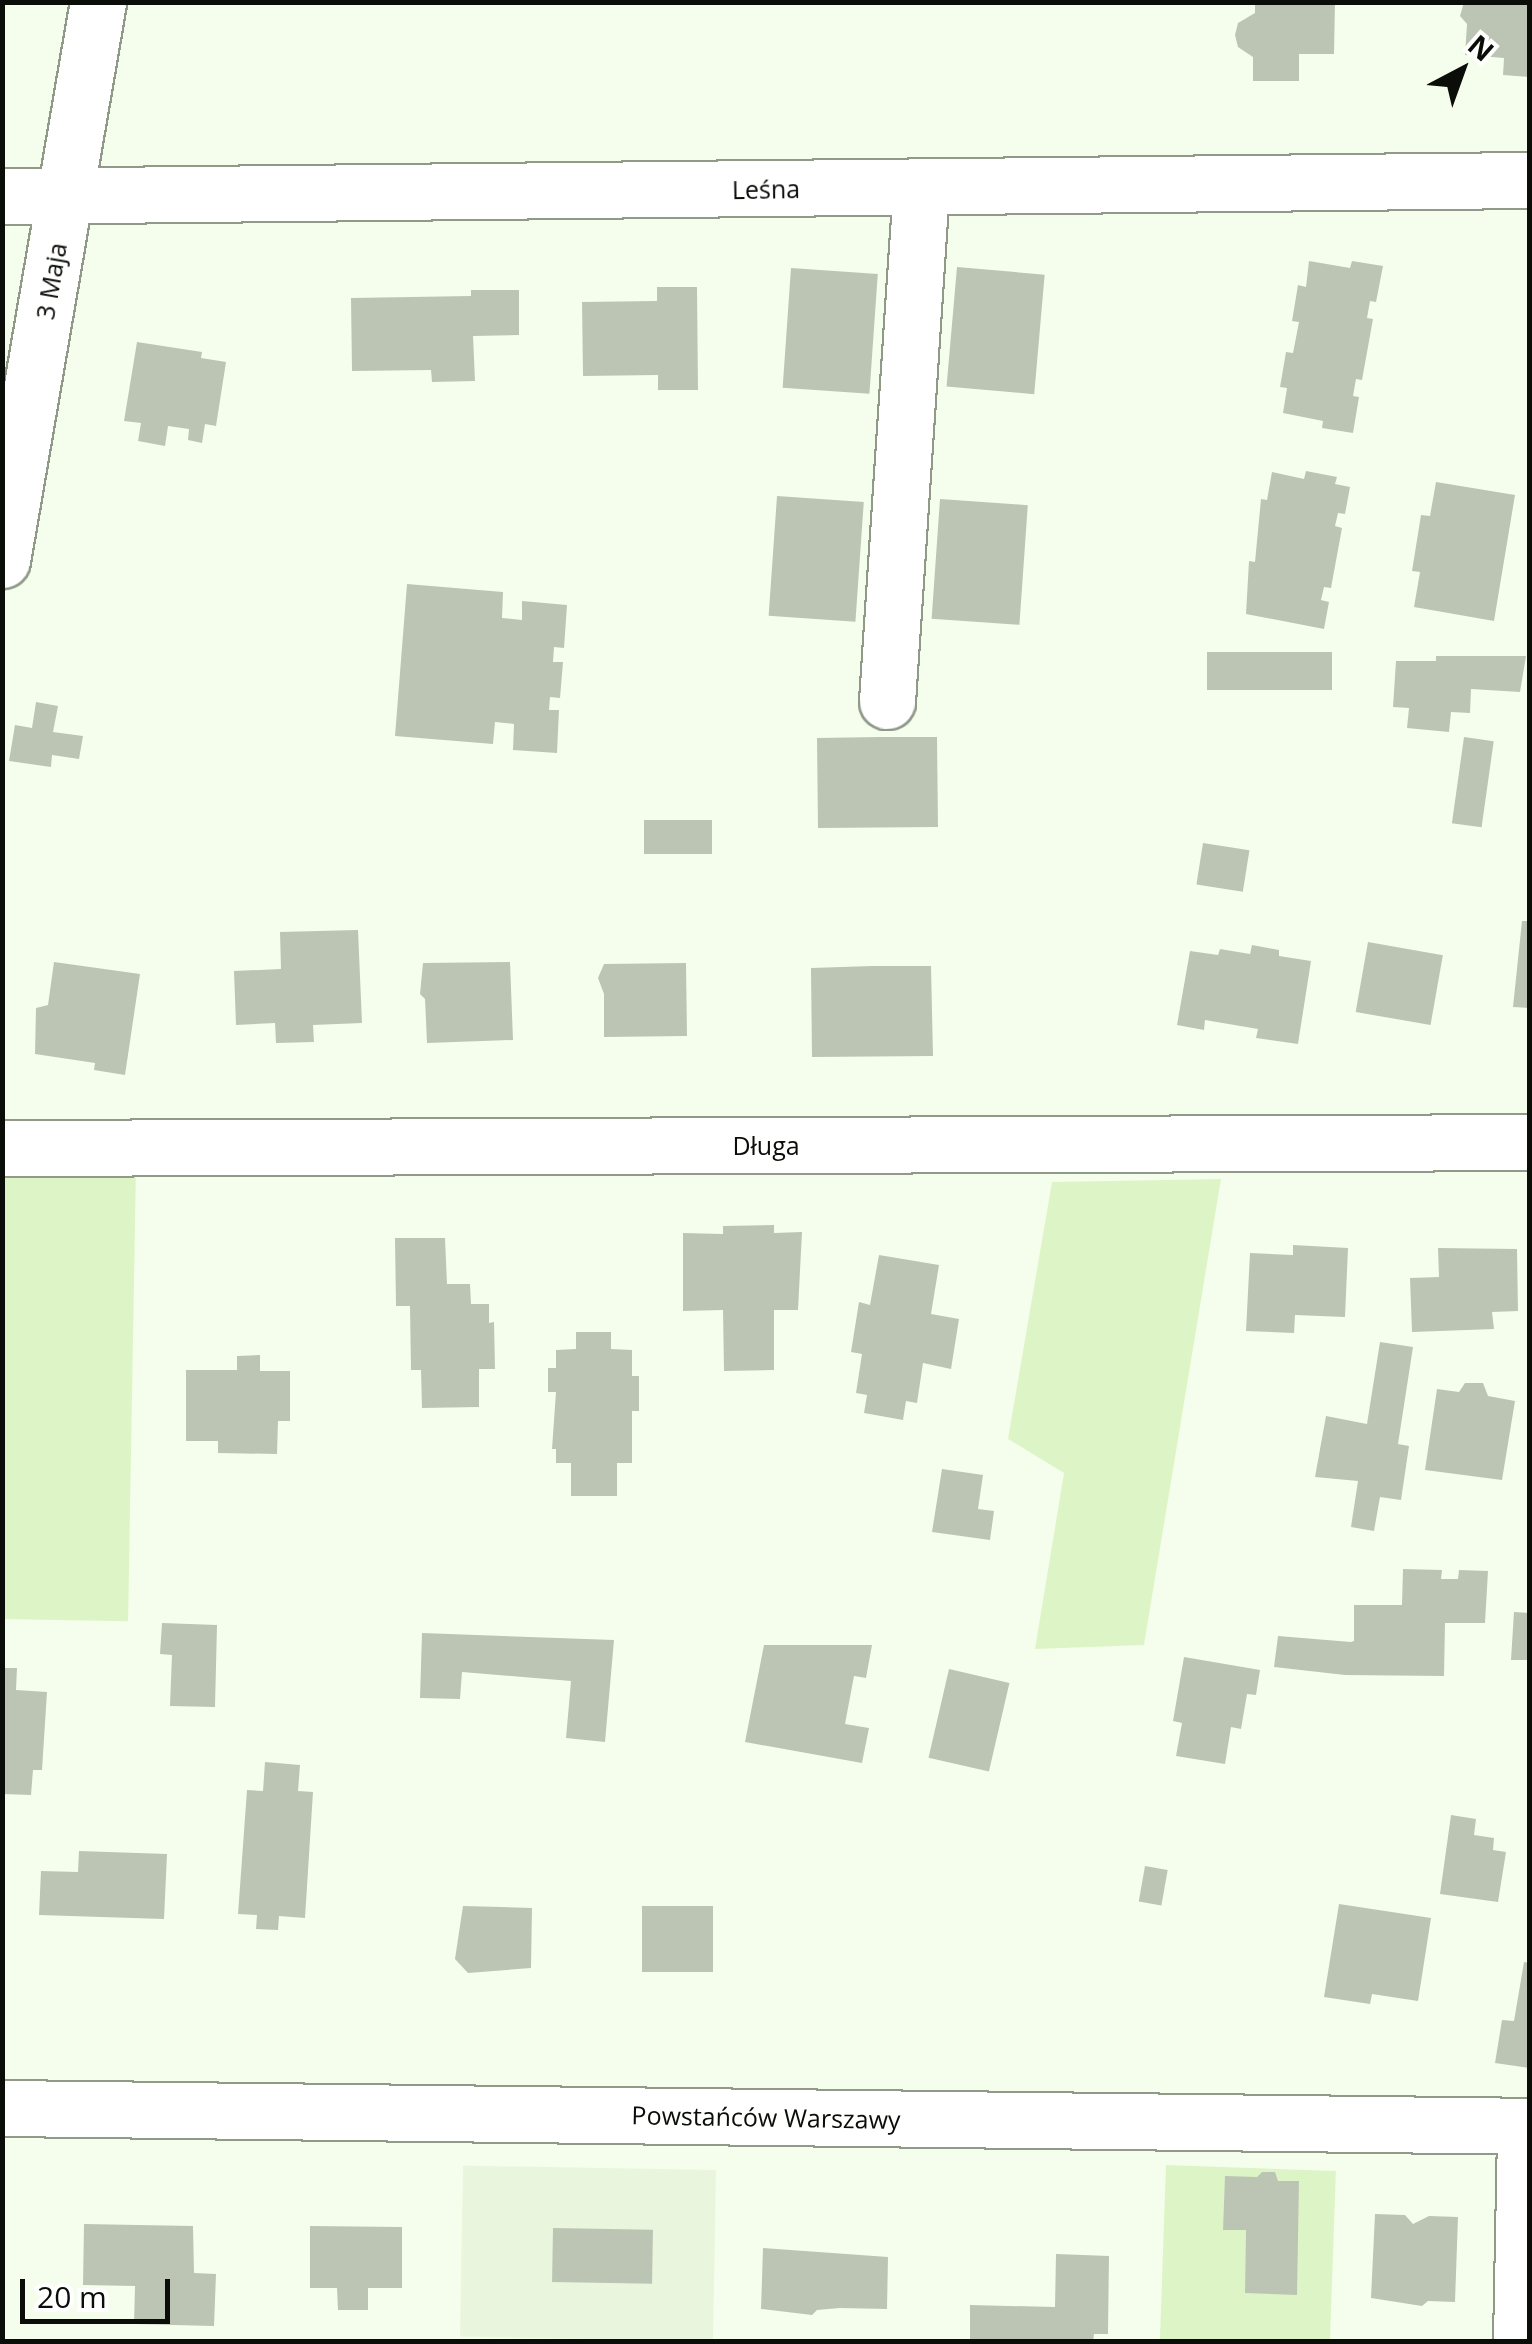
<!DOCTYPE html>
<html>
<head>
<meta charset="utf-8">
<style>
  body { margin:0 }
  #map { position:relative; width:1532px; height:2344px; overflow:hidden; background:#f5feec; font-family:"Open Sans",sans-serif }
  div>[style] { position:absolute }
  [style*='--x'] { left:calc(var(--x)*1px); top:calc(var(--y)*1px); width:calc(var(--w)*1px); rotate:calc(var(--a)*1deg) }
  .built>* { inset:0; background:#e9f6dd; transform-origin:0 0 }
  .green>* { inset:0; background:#ddf5c6; transform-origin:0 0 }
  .building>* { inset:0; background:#bcc5b4; transform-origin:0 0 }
  .roads { filter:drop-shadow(2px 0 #919a89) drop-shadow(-2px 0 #919a89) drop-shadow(0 2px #919a89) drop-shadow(0 -2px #919a89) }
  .minor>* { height:55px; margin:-27.5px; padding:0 27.5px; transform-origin:27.5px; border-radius:27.5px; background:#fff }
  span { translate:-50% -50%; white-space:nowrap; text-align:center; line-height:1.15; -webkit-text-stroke:8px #fff; paint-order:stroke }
  .street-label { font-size:25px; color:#0a0d08 }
  .frame { position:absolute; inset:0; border:5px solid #0a0d08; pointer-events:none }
  .north { position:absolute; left:1412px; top:20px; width:100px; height:100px; -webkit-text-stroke:8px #fff; paint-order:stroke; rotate:41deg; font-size:28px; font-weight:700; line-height:40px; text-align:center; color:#0a0d08 }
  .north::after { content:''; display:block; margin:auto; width:35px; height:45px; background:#0a0d08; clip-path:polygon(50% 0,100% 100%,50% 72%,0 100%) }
  .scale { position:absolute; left:20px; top:2279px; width:150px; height:45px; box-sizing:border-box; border:5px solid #0a0d08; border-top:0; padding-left:12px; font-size:30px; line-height:35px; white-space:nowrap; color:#0a0d08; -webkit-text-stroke:8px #fff; paint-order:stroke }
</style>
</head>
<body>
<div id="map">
  <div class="built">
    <div style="left:716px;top:2170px;width:171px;height:253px;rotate:91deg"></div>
  </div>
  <div class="green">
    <div style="left:3px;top:1166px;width:133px;height:453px;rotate:1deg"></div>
    <div style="clip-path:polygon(1221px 1179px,1144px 1645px,1035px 1649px,1064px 1473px,1008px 1439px,1052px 1182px)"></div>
    <div style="left:1166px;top:2165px;width:170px;height:177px;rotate:2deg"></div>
  </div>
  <div class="building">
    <div style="clip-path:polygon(1255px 2px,1335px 2px,1334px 54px,1299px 54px,1299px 81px,1253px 81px,1253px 57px,1238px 47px,1235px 35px,1238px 23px,1255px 13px)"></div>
    <div style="clip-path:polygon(1464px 2px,1530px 2px,1530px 77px,1503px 75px,1504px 58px,1465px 55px,1467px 24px,1460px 16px)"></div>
    <div style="clip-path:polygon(1309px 261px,1350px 268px,1352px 261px,1383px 266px,1376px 302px,1370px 301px,1367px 318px,1373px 319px,1362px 380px,1356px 379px,1353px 396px,1359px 397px,1353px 433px,1322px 428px,1323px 421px,1283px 413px,1287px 388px,1280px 387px,1286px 352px,1293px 353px,1299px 322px,1292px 321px,1298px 285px,1306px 287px)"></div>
    <div style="left:957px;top:267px;width:88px;height:120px;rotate:5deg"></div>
    <div style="left:791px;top:268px;width:87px;height:120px;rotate:4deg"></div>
    <div style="clip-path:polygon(657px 287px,697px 287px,698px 390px,658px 390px,658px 375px,583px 376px,582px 302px,657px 301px)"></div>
    <div style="clip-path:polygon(471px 290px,519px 290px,519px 335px,473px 336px,475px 381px,432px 382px,431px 370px,352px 371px,351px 298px,471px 296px)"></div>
    <div style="clip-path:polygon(137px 342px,202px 352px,201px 358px,226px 362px,216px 426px,205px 424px,202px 443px,188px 440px,189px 429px,168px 426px,165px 446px,138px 441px,141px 423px,124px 421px)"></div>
    <div style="clip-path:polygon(1306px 471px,1337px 477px,1335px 484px,1350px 487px,1345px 514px,1338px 513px,1335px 526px,1342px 528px,1331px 588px,1324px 587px,1321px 600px,1329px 602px,1324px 629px,1246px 614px,1249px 561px,1255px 562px,1261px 499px,1267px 500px,1272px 472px,1304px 479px)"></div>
    <div style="clip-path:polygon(1436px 482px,1515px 495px,1494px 621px,1414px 607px,1420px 572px,1412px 571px,1421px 515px,1430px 516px)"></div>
    <div style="left:777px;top:496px;width:87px;height:120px;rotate:4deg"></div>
    <div style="left:940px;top:499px;width:88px;height:120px;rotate:4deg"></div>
    <div style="clip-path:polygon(407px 584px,503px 592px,502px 618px,522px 620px,522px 601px,567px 605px,564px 648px,554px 647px,553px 662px,563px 662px,560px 698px,550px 697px,549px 710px,559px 710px,557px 753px,513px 750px,514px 724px,495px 722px,493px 744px,395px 736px)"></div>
    <div style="left:1207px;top:652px;width:125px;height:38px"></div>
    <div style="clip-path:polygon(1436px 656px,1526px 656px,1520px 692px,1471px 689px,1470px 713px,1451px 712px,1449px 732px,1407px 728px,1409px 708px,1393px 707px,1396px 661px,1436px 661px)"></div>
    <div style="clip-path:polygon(36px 702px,58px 706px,53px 732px,83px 736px,79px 759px,52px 755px,51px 767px,9px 761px,15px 725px,32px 728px)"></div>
    <div style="clip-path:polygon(879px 737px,937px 737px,938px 827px,818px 828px,817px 738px)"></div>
    <div style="left:1464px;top:737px;width:30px;height:87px;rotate:8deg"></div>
    <div style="left:644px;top:820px;width:68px;height:34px"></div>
    <div style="left:1203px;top:843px;width:47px;height:42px;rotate:9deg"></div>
    <div style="clip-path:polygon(1522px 921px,1530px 921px,1530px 1008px,1513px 1007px)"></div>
    <div style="clip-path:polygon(358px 930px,362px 1023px,313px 1025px,314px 1042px,276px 1043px,275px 1023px,236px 1025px,234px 971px,281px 969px,280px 932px)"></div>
    <div style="left:1368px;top:942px;width:76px;height:71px;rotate:10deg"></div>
    <div style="clip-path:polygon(1252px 945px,1279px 950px,1279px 956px,1311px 961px,1298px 1044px,1256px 1038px,1258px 1029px,1205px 1020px,1204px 1030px,1177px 1025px,1190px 951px,1218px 955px,1220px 949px,1250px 954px)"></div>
    <div style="clip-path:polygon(54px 962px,140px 974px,125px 1075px,94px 1070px,95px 1063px,35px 1054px,36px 1008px,48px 1005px)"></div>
    <div style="clip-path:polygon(510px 962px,513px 1040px,427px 1043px,425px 999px,420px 994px,423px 963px)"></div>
    <div style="clip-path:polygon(686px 963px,687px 1036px,604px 1037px,604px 994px,598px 978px,604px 964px)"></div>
    <div style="clip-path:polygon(872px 966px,931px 966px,933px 1056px,812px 1057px,811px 968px)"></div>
    <div style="clip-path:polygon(774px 1225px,774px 1233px,802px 1232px,798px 1310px,774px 1310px,774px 1370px,724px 1371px,723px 1310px,683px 1311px,683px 1233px,723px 1234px,723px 1226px)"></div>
    <div style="clip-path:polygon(395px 1238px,445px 1238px,447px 1284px,470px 1284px,471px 1304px,489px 1304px,489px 1323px,494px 1322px,495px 1369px,479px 1369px,479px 1407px,422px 1408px,421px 1370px,411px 1370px,410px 1306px,396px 1306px)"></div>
    <div style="clip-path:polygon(1293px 1245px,1348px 1248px,1345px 1317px,1295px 1315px,1294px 1333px,1246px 1331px,1250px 1253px,1293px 1255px)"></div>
    <div style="clip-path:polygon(1438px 1248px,1517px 1249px,1518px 1311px,1492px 1312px,1494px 1329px,1412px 1332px,1410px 1278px,1439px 1277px)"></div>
    <div style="clip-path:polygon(879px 1255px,939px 1265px,931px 1314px,959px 1319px,951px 1369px,923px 1363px,917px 1403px,906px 1401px,903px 1420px,864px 1413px,867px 1395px,856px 1393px,862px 1354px,851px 1352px,859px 1302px,870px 1305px)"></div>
    <div style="clip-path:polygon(576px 1332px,611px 1332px,611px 1349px,632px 1350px,632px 1376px,639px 1376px,639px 1411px,632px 1411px,632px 1463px,617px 1463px,617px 1496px,571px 1496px,571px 1463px,556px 1463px,556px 1449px,552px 1449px,556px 1392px,548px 1392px,548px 1368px,556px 1368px,556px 1350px,576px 1349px)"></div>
    <div style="clip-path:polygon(1380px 1342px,1413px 1347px,1398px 1444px,1409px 1446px,1401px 1500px,1380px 1497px,1374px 1531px,1351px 1527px,1358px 1481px,1315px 1477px,1326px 1416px,1367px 1424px)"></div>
    <div style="clip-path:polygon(260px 1355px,260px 1371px,290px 1371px,290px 1421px,278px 1421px,277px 1454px,218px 1453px,218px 1441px,186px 1441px,186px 1370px,237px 1370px,237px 1356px)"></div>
    <div style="clip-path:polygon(1465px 1383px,1483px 1383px,1488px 1396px,1515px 1401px,1502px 1480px,1425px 1470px,1437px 1389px,1459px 1392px)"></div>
    <div style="clip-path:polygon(942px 1469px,983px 1475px,978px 1509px,994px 1511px,990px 1540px,932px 1532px)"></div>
    <div style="clip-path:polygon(1403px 1569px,1442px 1570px,1441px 1579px,1458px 1579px,1459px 1570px,1488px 1571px,1485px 1623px,1445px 1623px,1444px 1676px,1345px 1675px,1274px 1667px,1278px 1636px,1351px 1642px,1354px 1641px,1354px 1605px,1402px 1605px)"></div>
    <div style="clip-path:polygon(1514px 1612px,1530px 1613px,1530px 1660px,1511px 1660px)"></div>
    <div style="clip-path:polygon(162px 1623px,217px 1625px,215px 1707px,170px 1706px,172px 1655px,160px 1654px)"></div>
    <div style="clip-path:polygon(422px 1633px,614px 1640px,605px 1742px,566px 1738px,571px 1681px,462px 1672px,460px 1699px,420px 1698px)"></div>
    <div style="clip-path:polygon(764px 1645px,872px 1645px,866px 1678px,854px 1676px,845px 1724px,869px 1728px,862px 1763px,745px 1742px)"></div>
    <div style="clip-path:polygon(1184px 1657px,1260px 1670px,1256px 1695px,1247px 1694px,1241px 1729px,1231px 1727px,1225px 1764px,1176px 1756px,1182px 1723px,1173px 1721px)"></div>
    <div style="clip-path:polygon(2px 1668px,17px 1668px,16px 1690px,47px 1692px,42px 1770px,33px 1770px,31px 1795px,2px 1794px)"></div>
    <div style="left:949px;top:1669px;width:62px;height:91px;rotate:13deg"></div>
    <div style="clip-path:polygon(265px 1762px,300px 1765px,298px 1791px,313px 1792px,305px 1918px,279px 1916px,278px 1930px,256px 1929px,257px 1915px,238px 1914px,247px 1790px,263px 1791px)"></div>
    <div style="clip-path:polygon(1451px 1815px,1476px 1819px,1474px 1835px,1494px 1838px,1493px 1850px,1506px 1852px,1498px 1902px,1440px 1894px)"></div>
    <div style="clip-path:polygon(79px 1851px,167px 1854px,164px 1919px,39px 1915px,41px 1871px,78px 1872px)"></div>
    <div style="left:1145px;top:1866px;width:23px;height:36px;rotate:10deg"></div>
    <div style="clip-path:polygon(1339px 1904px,1431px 1918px,1418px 2001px,1372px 1994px,1370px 2004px,1324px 1997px)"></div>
    <div style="clip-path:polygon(463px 1906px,532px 1908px,531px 1968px,468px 1973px,455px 1959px)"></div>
    <div style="left:642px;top:1906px;width:71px;height:66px"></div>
    <div style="clip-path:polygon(1524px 1962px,1530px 1963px,1530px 2068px,1495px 2063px,1502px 2020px,1514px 2021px)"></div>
    <div style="clip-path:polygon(1262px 2172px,1275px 2172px,1278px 2181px,1299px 2181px,1297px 2295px,1245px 2293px,1246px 2230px,1223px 2230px,1225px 2176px,1257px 2177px)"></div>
    <div style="clip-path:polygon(1375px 2214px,1405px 2215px,1413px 2224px,1429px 2216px,1458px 2217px,1455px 2302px,1428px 2301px,1422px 2306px,1371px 2298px)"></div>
    <div style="clip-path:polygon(84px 2224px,193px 2226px,194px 2273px,216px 2274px,214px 2326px,134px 2324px,135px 2286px,83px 2285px)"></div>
    <div style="clip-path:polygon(310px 2226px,402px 2227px,402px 2288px,368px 2288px,368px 2310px,338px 2310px,337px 2288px,310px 2288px)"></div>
    <div style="left:553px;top:2228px;width:100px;height:54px;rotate:1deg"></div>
    <div style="clip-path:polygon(763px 2248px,888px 2257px,887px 2309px,840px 2308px,817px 2310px,812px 2315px,761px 2309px)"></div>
    <div style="clip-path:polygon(1056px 2254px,1109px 2256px,1108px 2334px,1094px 2334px,1093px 2342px,970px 2342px,970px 2305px,1055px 2307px)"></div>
  </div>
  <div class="roads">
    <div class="minor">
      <div style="--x:2;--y:196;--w:1528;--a:-0.6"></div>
      <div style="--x:2;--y:560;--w:566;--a:-80.24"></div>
      <div style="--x:887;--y:701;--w:514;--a:-86.21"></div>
      <div style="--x:2;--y:1148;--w:1528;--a:-0.22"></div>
      <div style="--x:2;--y:2108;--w:1528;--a:0.67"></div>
      <div style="--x:1521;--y:2342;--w:216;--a:-88.9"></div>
    </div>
  </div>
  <div class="street-label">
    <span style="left:766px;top:189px;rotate:-1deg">Leśna</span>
    <span style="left:51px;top:281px;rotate:-80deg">3 Maja</span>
    <span style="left:766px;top:1145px">Długa</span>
    <span style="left:766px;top:2117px;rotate:1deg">Powstańców Warszawy</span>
  </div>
  <div class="frame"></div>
  <div class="north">N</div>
  <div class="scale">20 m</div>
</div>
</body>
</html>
